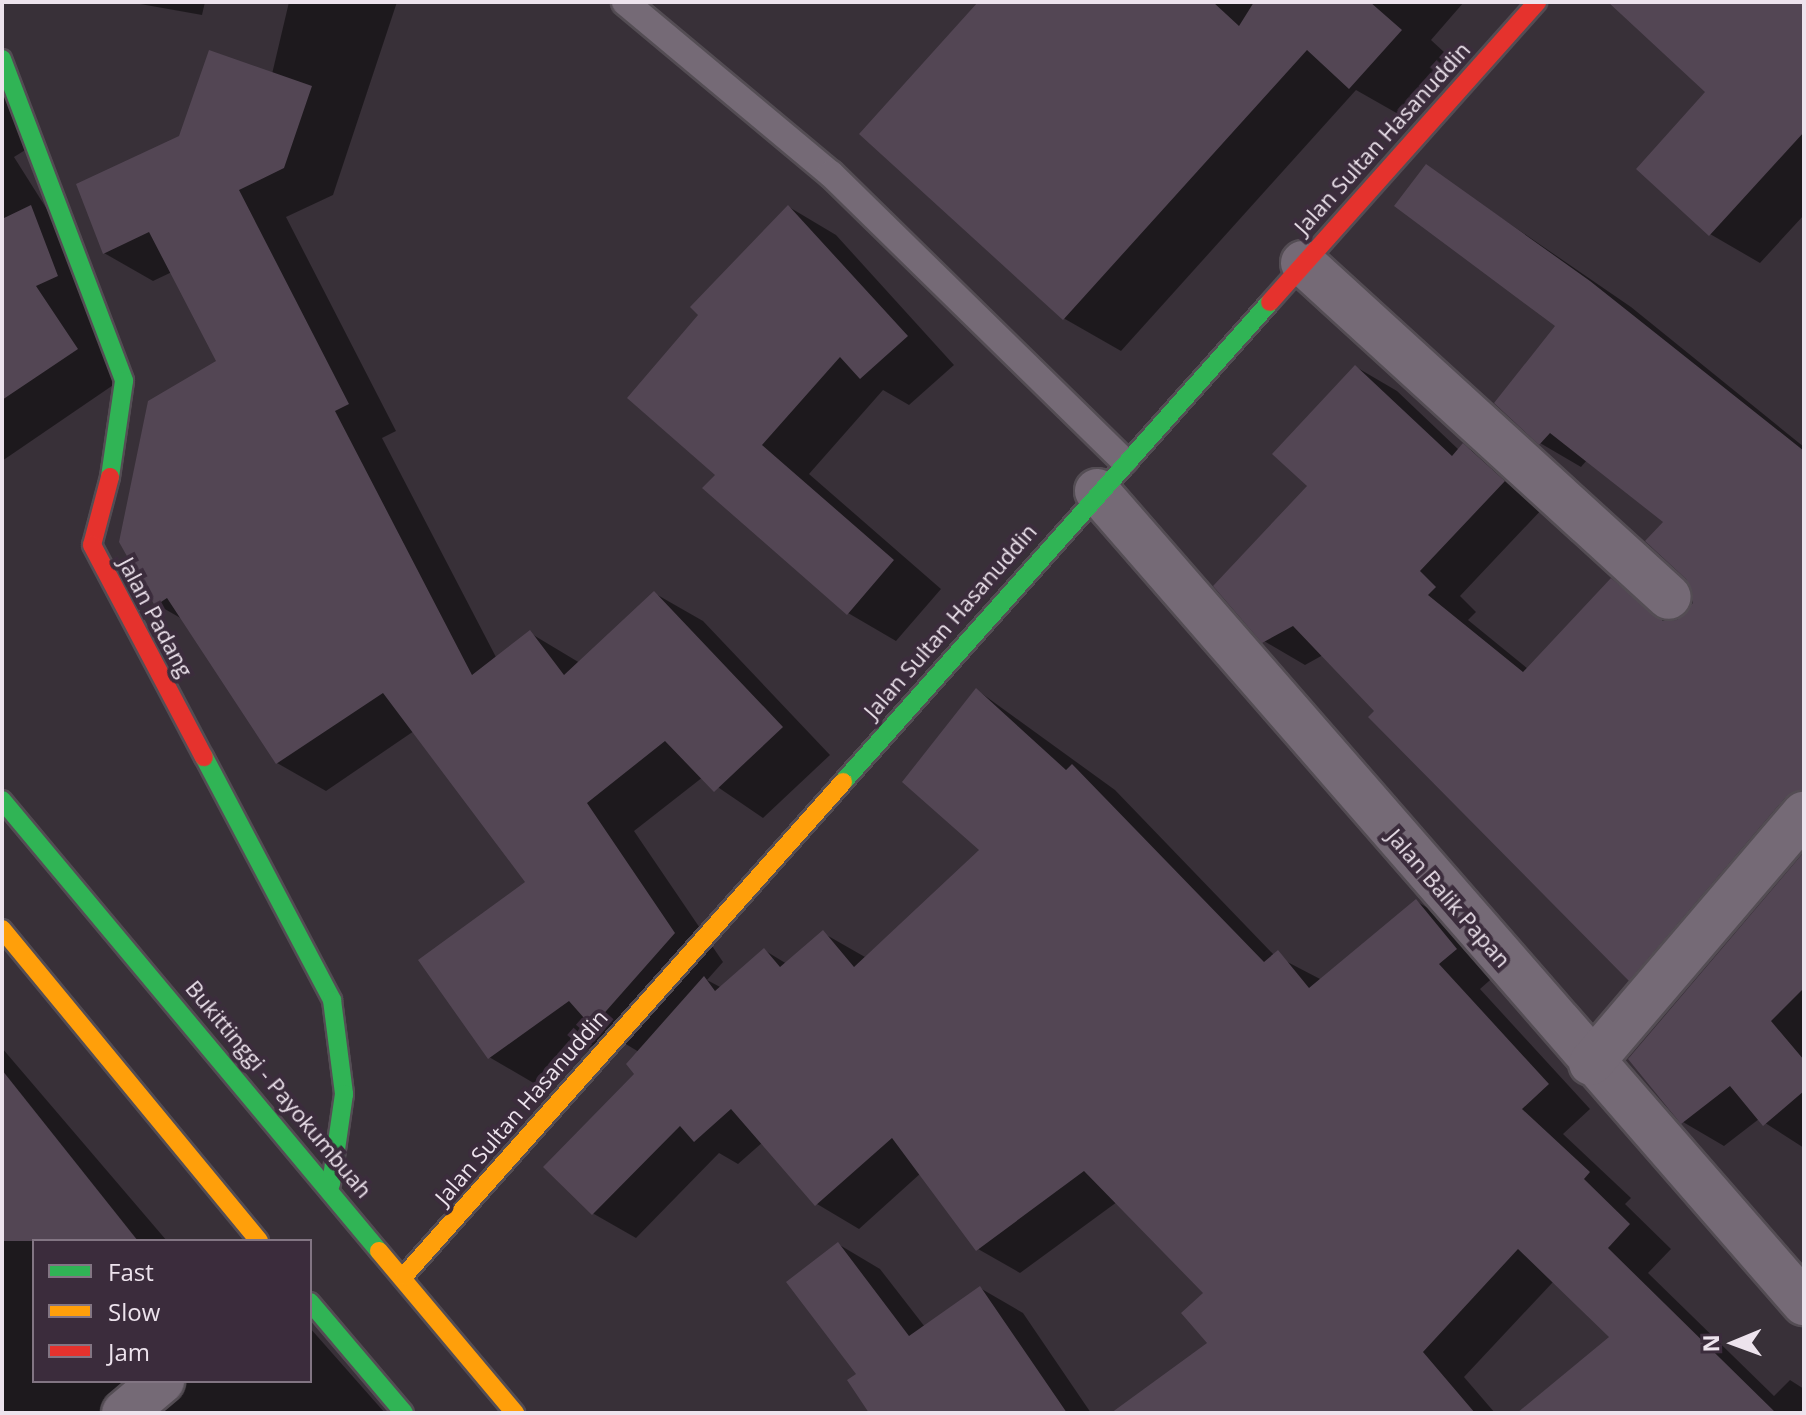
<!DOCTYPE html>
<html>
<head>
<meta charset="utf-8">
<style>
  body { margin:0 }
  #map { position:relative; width:1806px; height:1415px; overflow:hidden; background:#383038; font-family:"Open Sans",sans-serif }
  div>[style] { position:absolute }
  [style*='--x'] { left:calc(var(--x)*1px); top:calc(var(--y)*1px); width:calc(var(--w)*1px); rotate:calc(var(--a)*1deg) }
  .shadow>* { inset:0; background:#0007 }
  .building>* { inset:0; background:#534654 }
  .roads { filter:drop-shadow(2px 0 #544d54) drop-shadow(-2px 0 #544d54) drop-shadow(0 2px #544d54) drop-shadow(0 -2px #544d54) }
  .lane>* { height:26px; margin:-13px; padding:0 13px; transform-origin:13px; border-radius:13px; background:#756a76 }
  .street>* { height:44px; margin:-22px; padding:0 22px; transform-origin:22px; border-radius:22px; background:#756a76 }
  .fast>* { height:18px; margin:-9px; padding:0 9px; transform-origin:9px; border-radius:9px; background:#30b455 }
  .slow>* { height:18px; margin:-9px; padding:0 9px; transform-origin:9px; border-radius:9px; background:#ff9f0a }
  .jam>* { height:18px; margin:-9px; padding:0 9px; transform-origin:9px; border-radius:9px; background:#e5322d }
  span { translate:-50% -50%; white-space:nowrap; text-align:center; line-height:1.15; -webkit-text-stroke:8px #3b2c3c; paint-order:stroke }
  .street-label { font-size:22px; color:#ede3ed }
  .frame { position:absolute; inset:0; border:4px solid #ede3ed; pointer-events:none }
  .legend { position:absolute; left:32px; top:1239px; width:280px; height:144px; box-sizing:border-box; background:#3b2c3c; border:2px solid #827583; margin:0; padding:10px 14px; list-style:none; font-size:24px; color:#ede3ed }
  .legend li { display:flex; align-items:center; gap:16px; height:40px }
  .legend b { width:40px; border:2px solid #827583 }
  .north { position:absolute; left:1694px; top:1303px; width:80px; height:80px; -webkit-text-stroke:6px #3b2c3c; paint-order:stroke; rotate:269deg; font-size:22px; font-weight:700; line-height:32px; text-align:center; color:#ede3ed }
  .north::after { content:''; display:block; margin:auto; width:28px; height:36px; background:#ede3ed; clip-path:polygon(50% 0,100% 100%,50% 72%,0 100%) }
</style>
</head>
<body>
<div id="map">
  <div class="shadow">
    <div style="clip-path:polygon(129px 2px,205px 2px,202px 15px)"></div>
    <div style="clip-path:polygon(289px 2px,397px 2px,333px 195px,286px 217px,396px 431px,382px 438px,497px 659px,530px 633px,580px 663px,654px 593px,703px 621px,830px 755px,763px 818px,703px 777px,634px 831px,723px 962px,707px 980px,722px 988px,764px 950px,787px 964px,823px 933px,865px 957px,982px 850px,977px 690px,1115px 790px,1274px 955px,1322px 980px,1416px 901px,1458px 926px,1497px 974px,1480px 989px,1590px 1109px,1563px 1134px,1631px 1198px,1625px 1204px,1671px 1249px,1648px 1273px,1774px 1396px,1790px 1380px,1804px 1389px,1804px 1413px,1520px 1413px,1612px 1337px,1554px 1281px,1464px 1377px,1495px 1413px,1114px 1413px,1210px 1343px,1206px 1294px,1117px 1202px,1020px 1273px,978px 1249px,921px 1173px,859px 1229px,817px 1204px,763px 1142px,738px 1164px,719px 1153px,636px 1238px,594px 1214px,546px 1167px,637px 1074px,639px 1052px,609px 1034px,537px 1085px,489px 1057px,528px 882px,414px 731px,326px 791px,277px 763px,184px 620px,156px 604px,218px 362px,172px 272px,153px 281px,104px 253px,181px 137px,272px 74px)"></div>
    <div style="clip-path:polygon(981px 2px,1464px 2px,1431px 40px,1457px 64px,1407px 119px,1356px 90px,1121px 351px,1065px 319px,862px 134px)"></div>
    <div style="clip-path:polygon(1611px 2px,1804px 2px,1804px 215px,1760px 263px,1710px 234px,1708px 92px)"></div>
    <div style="clip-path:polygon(2px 52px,43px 139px,14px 157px,55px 222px,125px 377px,2px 461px)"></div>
    <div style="clip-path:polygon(1427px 167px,1631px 307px,1804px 447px,1804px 847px,1671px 1003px,1630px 979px,1323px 655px,1305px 665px,1264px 641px,1310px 486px,1356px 367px,1397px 391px,1459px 450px,1463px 445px,1504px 469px,1545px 506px,1460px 596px,1476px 612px,1468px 620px,1528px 669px,1611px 580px,1675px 623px,1695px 604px,1666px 522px,1587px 460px,1581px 467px,1540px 443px,1558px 325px)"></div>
    <div style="clip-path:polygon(789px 207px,836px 235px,954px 365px,909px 405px,883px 390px,809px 474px,941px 589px,896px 641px,848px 613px,718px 474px)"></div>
    <div style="clip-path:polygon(1804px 856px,1804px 1148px,1759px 1119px,1724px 1146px,1683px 1122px)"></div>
    <div style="clip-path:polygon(2px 1048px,167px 1241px,34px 1241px,34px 1381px,310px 1381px,310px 1328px,385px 1413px,2px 1413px)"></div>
    <div style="clip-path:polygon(838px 1244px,880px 1269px,925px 1327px,980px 1288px,1023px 1313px,1091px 1413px,872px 1413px)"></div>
  </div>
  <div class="building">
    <div style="clip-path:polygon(978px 2px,1213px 2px,1239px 26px,1254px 2px,1370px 2px,1402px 30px,1349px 89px,1307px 50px,1063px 320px,859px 134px)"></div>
    <div style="clip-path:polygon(1608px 2px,1804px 2px,1804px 132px,1709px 236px,1636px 169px,1705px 92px)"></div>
    <div style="clip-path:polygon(209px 50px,312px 86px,284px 168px,239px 190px,349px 404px,335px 411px,472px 675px,530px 630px,564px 675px,654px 591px,783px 727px,714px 792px,665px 741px,587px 803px,675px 933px,592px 1027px,569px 1001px,488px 1059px,418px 960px,525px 882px,383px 693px,276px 764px,167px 598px,155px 606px,119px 542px,148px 401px,216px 361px,149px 232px,103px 254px,76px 184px,179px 136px)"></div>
    <div style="clip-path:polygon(1426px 164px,1590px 281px,1804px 451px,1804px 790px,1785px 798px,1629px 981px,1368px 717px,1374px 711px,1293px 626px,1262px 643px,1213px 586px,1307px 486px,1272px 454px,1355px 365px,1452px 456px,1463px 443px,1505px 481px,1420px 571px,1436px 587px,1428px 595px,1523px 672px,1611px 578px,1663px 621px,1677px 620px,1693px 603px,1686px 579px,1645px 541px,1663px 522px,1550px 433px,1539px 445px,1494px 403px,1555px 326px,1394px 206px)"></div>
    <div style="clip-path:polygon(31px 205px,58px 276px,36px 286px,78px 349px,2px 400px,2px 219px)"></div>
    <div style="clip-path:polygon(788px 205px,908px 336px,860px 379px,840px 357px,762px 445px,894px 560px,847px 615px,702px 488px,715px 475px,627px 398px,698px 315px,690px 307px)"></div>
    <div style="clip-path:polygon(976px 688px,1066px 770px,1072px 764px,1264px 962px,1278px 950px,1309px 988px,1416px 899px,1457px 949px,1439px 964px,1549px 1084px,1522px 1109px,1590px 1172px,1584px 1179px,1630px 1224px,1608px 1248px,1776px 1413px,1517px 1413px,1609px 1337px,1518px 1249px,1423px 1352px,1475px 1413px,1111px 1413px,1207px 1343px,1181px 1313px,1203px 1293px,1084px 1171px,976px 1251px,892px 1138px,815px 1206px,731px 1109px,694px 1142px,680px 1126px,592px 1215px,543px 1167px,634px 1074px,626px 1064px,704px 976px,715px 991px,764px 948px,780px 967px,823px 930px,854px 967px,979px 850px,902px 782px)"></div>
    <div style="clip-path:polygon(1804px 852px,1804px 988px,1771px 1021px,1804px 1060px,1804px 1091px,1763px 1126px,1730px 1086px,1681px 1124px,1628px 1059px)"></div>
    <div style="clip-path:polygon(2px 1070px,138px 1241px,2px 1241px)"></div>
    <div style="clip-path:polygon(838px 1242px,909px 1336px,980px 1286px,1067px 1413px,869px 1413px,847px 1380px,856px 1374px,786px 1282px)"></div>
  </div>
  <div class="roads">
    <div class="lane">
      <div style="--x:625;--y:2;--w:268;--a:39.9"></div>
      <div style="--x:831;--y:174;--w:410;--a:44.4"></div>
    </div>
    <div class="street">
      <div style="--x:1303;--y:263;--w:495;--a:42.4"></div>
      <div style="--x:1097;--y:491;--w:1077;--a:48.95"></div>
      <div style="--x:1591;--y:1063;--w:328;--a:-49.5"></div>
      <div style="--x:124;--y:1413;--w:50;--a:-40.1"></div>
    </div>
    <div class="fast">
      <div style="--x:2;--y:59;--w:344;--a:69.2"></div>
      <div style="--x:124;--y:381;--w:97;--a:98.3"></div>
      <div style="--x:204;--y:757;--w:275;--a:62.2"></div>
      <div style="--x:332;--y:1000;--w:95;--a:82.7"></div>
      <div style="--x:344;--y:1094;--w:91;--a:98.2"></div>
      <div style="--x:843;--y:782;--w:642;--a:-48.34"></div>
      <div style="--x:2;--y:800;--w:588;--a:50.11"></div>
      <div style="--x:310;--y:1302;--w:145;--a:49.7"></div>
    </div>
    <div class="slow">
      <div style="--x:2;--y:929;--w:404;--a:50.5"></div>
      <div style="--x:379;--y:1251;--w:212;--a:50"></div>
      <div style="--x:404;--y:1276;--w:661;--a:-48.37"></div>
    </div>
    <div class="jam">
      <div style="--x:1270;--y:302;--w:402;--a:-48.3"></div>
      <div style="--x:110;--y:477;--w:70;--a:104.8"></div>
      <div style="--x:92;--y:545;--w:240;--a:62.2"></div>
    </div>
  </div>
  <div class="street-label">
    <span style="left:1382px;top:138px;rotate:-48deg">Jalan Sultan Hasanuddin</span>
    <span style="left:156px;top:617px;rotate:62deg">Jalan Padang</span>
    <span style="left:950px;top:621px;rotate:-49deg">Jalan Sultan Hasanuddin</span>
    <span style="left:1449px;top:898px;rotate:49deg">Jalan Balik Papan</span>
    <span style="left:279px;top:1089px;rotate:50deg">Bukittinggi - Payokumbuah</span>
    <span style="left:521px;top:1107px;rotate:-49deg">Jalan Sultan Hasanuddin</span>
  </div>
  <div class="frame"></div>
  <ul class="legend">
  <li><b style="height:10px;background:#30b455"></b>Fast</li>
  <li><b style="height:10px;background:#ff9f0a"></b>Slow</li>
  <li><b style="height:10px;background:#e5322d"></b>Jam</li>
  </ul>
  <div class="north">N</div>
</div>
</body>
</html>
